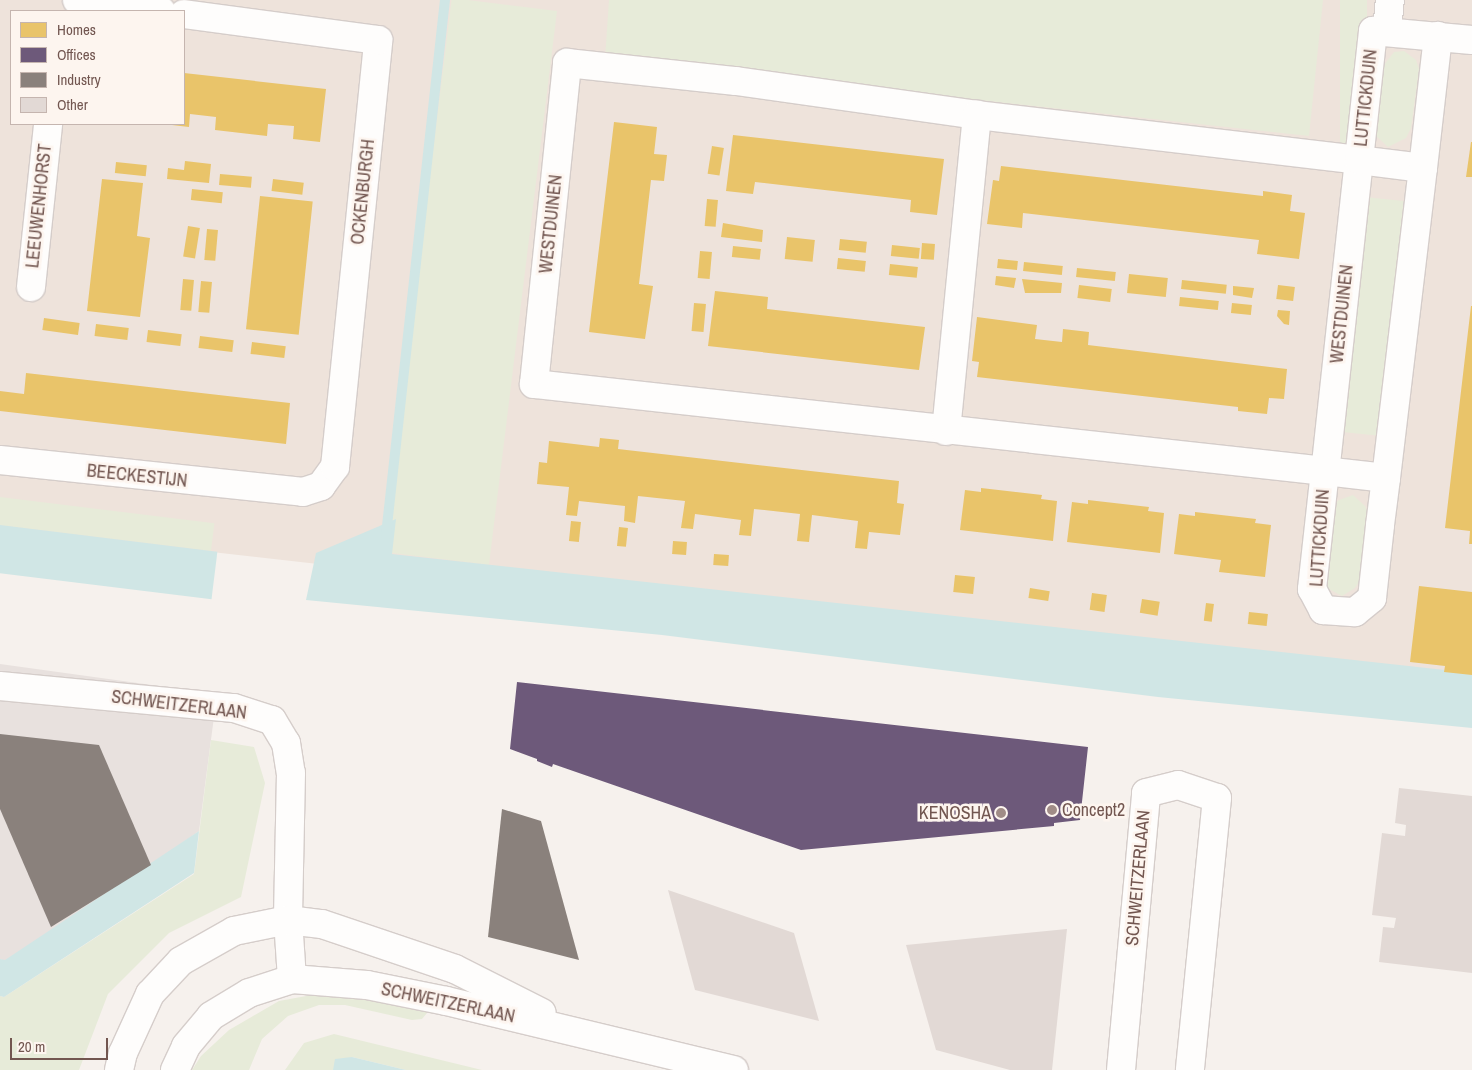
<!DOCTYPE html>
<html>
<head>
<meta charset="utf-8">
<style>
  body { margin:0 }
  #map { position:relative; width:1472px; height:1070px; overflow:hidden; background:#f6f1ed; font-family:"Archivo Narrow",sans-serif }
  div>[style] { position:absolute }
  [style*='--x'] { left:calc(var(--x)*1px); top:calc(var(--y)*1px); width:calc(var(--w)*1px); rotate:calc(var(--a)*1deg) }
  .residential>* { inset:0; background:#eee3db }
  .industrial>* { inset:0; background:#e8e1de }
  .green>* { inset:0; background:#e7ebd9; transform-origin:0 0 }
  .water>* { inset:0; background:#d0e6e5; transform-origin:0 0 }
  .homes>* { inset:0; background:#e9c46a; transform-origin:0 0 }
  .offices>* { inset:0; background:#6d597a }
  .industry>* { inset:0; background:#8a817c }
  .stream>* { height:10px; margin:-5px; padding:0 5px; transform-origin:5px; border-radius:5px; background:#d0e6e5 }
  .building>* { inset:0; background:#e2d9d5 }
  .roads { filter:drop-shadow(1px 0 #d5cdca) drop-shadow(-1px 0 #d5cdca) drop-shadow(0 1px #d5cdca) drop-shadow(0 -1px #d5cdca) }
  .minor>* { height:28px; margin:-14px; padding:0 14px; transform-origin:14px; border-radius:14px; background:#fefdfc }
  .tertiary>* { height:28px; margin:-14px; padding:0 14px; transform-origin:14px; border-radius:14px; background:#fefdfc }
  .dots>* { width:14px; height:14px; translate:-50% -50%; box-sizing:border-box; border:2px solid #fdf5ef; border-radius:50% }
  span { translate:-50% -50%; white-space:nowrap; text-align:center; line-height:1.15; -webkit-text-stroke:5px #fdf5ef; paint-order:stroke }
  .street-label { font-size:18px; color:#725650 }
  .poi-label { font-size:18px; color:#725650 }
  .left { translate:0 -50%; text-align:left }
  .right { translate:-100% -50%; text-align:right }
  .legend { position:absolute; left:10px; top:10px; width:175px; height:115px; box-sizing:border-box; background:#fdf5ef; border:1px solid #c5b5af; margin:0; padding:6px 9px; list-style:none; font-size:15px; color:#725650 }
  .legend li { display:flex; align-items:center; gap:10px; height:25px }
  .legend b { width:25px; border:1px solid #c5b5af }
  .scale { position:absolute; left:10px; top:1038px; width:98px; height:22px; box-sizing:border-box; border:2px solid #725650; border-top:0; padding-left:6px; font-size:15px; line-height:18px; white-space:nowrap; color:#725650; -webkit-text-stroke:4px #fdf5ef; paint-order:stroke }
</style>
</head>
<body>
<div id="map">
  <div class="residential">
    <div style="clip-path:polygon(evenodd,0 0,1472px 0,1472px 695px,0 528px,0 0,11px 11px,184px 11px,184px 124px,11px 124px,11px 11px)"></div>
  </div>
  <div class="industrial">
    <div style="clip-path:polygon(0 664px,217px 694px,199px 831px,54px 934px,5px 961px,0 959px)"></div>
  </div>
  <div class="green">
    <div style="clip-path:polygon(609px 0,1323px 0,1309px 136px,605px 59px)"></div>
    <div style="left:1340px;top:0;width:27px;height:149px"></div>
    <div style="left:557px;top:11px;width:558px;height:106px;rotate:97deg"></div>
    <div style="clip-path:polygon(1404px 51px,1416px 60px,1419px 69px,1411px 128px,1406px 138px,1388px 147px,1374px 134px,1380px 70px,1394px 52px)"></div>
    <div style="left:1365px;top:197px;width:39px;height:236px;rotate:6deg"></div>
    <div style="clip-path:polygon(1353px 495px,1365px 506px,1369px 515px,1361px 579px,1355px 588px,1342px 596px,1327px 588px,1322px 579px,1331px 507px,1339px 500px)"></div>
    <div style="left:0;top:497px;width:216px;height:28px;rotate:7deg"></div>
    <div style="clip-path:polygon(211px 740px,254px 747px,265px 783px,241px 897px,169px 933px,108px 994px,79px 1070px,0 1070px,0 996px,4px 997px,194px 874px)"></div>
    <div style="clip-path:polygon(339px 990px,425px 1007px,427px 1013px,422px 1019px,412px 1020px,345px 1005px,319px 1005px,288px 1016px,262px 1039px,249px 1070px,192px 1070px,201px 1056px,229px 1030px,279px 1001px)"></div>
    <div style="clip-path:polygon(334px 1034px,482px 1070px,406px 1070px,352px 1057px,333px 1070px,285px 1070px,304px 1043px)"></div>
  </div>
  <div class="water">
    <div style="clip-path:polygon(396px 519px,392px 554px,1472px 673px,1472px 728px,1158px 697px,662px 635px,306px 600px,316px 553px)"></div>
    <div style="left:0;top:525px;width:219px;height:48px;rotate:7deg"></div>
    <div style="clip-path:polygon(199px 831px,194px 873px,4px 997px,0 996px,0 959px,5px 960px)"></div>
    <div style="clip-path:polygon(352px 1057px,406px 1070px,333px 1070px,335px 1059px)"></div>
  </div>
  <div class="homes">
    <div style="clip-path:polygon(184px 73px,326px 89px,320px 142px,293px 139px,294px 126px,268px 124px,267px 136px,215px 130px,216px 117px,190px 114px,189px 127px,172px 125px,184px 124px)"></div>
    <div style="clip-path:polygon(614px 122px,657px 127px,654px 154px,667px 155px,664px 181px,651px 180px,639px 284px,653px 286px,645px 339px,589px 332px)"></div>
    <div style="clip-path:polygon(733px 135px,944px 159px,937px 215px,910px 212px,911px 200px,755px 182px,753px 194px,726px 191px)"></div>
    <div style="clip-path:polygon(1471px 142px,1472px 142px,1472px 177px,1466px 177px)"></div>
    <div style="left:712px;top:146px;width:12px;height:28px;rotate:9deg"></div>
    <div style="clip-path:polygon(185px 161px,211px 164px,209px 183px,167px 179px,168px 168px,184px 170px)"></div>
    <div style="left:116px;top:162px;width:31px;height:11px;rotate:6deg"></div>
    <div style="clip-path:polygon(1001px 166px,1263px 196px,1263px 191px,1292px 195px,1290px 211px,1305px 213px,1299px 259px,1257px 254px,1259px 240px,1023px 213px,1022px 228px,987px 224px,993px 180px,999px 181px)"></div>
    <div style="left:220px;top:174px;width:32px;height:11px;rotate:5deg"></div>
    <div style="clip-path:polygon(102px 179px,143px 183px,137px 236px,150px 238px,140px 317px,87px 311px)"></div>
    <div style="left:273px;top:179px;width:31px;height:12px;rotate:7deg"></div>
    <div style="left:192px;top:189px;width:31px;height:11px;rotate:6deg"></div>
    <div style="left:260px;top:196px;width:53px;height:134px;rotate:6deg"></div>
    <div style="left:707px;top:199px;width:11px;height:27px;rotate:5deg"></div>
    <div style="clip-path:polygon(723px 223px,763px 230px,762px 242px,721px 237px)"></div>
    <div style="left:188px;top:226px;width:12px;height:31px;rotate:9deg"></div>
    <div style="left:207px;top:229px;width:11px;height:31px;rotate:5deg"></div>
    <div style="left:787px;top:237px;width:28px;height:22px;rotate:6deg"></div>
    <div style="left:840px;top:239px;width:27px;height:11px;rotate:6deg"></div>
    <div style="left:922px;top:243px;width:13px;height:16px;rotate:4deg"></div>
    <div style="left:892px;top:245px;width:28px;height:11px;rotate:6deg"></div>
    <div style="left:733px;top:246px;width:28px;height:11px;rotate:6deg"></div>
    <div style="left:700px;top:251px;width:12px;height:27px;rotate:5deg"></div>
    <div style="left:838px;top:258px;width:28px;height:11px;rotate:6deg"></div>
    <div style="left:998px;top:259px;width:20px;height:9px;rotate:6deg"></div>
    <div style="left:1024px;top:262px;width:39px;height:9px;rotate:6deg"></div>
    <div style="left:890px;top:264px;width:28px;height:11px;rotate:6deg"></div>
    <div style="left:1077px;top:268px;width:39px;height:9px;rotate:6deg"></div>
    <div style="left:1129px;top:274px;width:39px;height:19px;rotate:6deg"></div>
    <div style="clip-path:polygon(996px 276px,1016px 278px,1014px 288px,995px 285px)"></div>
    <div style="left:183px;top:279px;width:11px;height:31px;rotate:5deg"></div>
    <div style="clip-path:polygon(1022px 279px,1062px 283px,1061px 293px,1025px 293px)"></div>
    <div style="left:1182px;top:280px;width:45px;height:9px;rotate:6deg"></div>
    <div style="left:201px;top:281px;width:11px;height:31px;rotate:5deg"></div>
    <div style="left:1079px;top:285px;width:33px;height:13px;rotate:7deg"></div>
    <div style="left:1278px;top:285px;width:17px;height:14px;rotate:7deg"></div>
    <div style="clip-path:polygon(1233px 286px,1254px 288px,1252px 298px,1233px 295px)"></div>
    <div style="clip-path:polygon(715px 291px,768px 297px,767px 309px,925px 327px,919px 370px,708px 346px)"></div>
    <div style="left:1180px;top:297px;width:39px;height:9px;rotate:6deg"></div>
    <div style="left:694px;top:303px;width:12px;height:28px;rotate:5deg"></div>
    <div style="left:1232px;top:303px;width:20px;height:10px;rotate:6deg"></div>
    <div style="clip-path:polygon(1471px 306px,1472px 306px,1472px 544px,1469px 544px,1470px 531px,1445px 528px)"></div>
    <div style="clip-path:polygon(1278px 310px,1290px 311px,1289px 325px,1284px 324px,1277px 316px)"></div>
    <div style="clip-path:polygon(977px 317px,1037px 325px,1035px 339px,1062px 342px,1063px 329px,1089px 332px,1088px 345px,1287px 369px,1284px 399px,1269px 398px,1267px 414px,1238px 411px,1238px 407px,977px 377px,979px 362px,972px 361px)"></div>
    <div style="left:44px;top:318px;width:36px;height:12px;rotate:8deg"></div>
    <div style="left:96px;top:324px;width:33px;height:12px;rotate:7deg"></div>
    <div style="left:148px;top:330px;width:34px;height:12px;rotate:7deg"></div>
    <div style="left:200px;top:336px;width:34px;height:12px;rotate:7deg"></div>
    <div style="left:252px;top:342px;width:34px;height:12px;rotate:7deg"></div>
    <div style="clip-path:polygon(26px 373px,290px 403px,286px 444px,0 411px,0 391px,24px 394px)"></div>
    <div style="clip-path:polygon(600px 438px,619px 440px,618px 449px,899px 481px,897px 503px,904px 504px,900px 535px,869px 532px,867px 549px,855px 548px,858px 521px,812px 515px,809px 542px,797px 541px,800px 514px,754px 509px,751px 536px,739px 535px,741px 520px,695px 514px,693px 529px,681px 528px,685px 501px,638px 496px,635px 523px,624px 521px,625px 506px,579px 501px,577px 516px,566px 515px,569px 487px,537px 484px,539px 462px,547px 463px,549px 441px,599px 447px)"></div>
    <div style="clip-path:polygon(981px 488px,1042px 495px,1041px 499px,1057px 501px,1053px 541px,960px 530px,965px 490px,981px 492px)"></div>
    <div style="clip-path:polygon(1088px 500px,1149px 507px,1148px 511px,1164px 513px,1160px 553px,1067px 542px,1072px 502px,1088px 504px)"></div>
    <div style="clip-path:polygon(1195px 512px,1256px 519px,1255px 523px,1271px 525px,1265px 577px,1219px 572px,1221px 560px,1174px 554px,1179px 514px,1195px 516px)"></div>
    <div style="left:571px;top:521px;width:10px;height:20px;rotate:6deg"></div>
    <div style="left:619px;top:527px;width:9px;height:19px;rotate:6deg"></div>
    <div style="left:673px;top:541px;width:14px;height:13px;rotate:4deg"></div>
    <div style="left:714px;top:554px;width:15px;height:11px;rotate:4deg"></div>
    <div style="left:955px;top:575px;width:20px;height:17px;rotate:6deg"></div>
    <div style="clip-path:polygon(1419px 586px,1472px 592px,1472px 675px,1444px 672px,1445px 666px,1410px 662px)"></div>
    <div style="left:1030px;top:588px;width:20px;height:10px;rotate:9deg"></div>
    <div style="left:1092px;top:593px;width:15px;height:17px;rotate:8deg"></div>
    <div style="left:1142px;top:599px;width:18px;height:14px;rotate:9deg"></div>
    <div style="left:1206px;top:603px;width:8px;height:18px;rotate:7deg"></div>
    <div style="left:1249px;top:612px;width:19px;height:12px;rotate:6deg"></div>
  </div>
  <div class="offices">
    <div style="clip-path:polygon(517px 682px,1088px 747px,1080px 820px,1054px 823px,1054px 826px,801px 850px,553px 764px,552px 767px,537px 761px,537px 759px,510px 749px)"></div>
  </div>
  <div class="industry">
    <div style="clip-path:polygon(0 734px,99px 745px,151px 865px,51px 927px,0 809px)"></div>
    <div style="clip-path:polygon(502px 809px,541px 821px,579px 960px,488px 937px)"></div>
  </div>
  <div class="stream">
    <div style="--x:386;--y:535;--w:538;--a:-83.71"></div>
  </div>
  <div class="building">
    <div style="clip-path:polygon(1399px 788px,1472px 796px,1472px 973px,1379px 962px,1383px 927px,1394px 928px,1396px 918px,1372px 915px,1382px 833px,1405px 836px,1406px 825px,1395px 823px)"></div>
    <div style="clip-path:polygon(668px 890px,794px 933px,819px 1021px,695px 990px)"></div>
    <div style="clip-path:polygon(1067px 929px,1052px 1070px,1010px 1070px,936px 1050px,906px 945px)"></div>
  </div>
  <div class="roads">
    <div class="minor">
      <div style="--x:77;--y:0;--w:85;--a:7.5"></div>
      <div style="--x:1387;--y:32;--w:32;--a:-85"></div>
      <div style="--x:567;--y:63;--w:170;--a:6.1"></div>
      <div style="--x:736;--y:81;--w:243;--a:8"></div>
      <div style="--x:977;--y:115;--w:385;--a:6.7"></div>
      <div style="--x:1359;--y:160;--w:313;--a:96.2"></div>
      <div style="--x:1325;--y:471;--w:796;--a:-173.72"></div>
      <div style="--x:534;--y:384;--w:323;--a:-84.1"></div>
      <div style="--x:1423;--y:168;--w:64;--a:-172.9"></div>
      <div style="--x:1359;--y:160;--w:130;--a:-83.8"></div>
      <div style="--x:1373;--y:31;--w:99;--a:5.2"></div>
      <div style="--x:31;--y:287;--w:164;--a:-84"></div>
      <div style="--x:946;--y:431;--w:318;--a:-84.4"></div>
      <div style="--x:0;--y:460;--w:305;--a:6"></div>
      <div style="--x:303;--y:492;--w:19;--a:-18"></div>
      <div style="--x:321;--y:486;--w:24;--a:-54"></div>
      <div style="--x:335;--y:467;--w:429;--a:-84.2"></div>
      <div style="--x:378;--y:40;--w:196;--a:-172.4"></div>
      <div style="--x:1386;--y:478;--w:61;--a:-173.5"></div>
      <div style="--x:1325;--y:471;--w:119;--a:96.3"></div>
      <div style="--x:1312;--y:589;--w:24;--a:62"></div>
      <div style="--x:1323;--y:610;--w:32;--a:4"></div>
      <div style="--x:1355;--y:612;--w:22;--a:-39"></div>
      <div style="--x:1372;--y:598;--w:73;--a:-83.7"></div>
      <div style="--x:1380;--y:525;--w:47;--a:-82.7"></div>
      <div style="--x:1386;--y:478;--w:312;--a:-83.2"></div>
      <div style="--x:1423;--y:168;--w:133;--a:-83.5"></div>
      <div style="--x:0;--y:686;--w:235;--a:5.4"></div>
      <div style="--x:234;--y:708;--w:40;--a:18"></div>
      <div style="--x:272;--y:720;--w:27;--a:59"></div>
      <div style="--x:286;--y:743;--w:30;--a:81"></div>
      <div style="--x:291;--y:773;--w:147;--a:91.2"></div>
      <div style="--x:288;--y:920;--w:59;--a:86.1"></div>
      <div style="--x:1121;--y:1070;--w:278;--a:-84.8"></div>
      <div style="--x:1146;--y:793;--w:33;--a:-14"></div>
      <div style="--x:1178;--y:785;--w:41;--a:18.4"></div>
      <div style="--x:1217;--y:798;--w:273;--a:95.7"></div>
    </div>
    <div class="tertiary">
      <div style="--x:119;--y:1070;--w:17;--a:-77"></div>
      <div style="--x:123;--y:1053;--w:65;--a:-65.4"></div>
      <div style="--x:150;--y:994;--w:45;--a:-46.8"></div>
      <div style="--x:181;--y:961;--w:61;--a:-29.5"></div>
      <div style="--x:234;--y:931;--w:55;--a:-11.5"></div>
      <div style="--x:288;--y:920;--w:34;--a:7"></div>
      <div style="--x:322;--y:924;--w:140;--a:18.7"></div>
      <div style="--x:455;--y:969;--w:97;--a:26.8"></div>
      <div style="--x:175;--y:1070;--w:26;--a:-65"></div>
      <div style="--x:186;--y:1046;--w:39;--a:-50"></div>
      <div style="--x:211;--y:1016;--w:44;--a:-31.2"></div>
      <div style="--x:249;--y:993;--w:45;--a:-18"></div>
      <div style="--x:292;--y:979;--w:75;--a:4.6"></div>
      <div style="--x:367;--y:985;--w:81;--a:11.4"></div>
      <div style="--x:446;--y:1001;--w:296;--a:13.5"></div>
    </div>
  </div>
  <div class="dots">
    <div style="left:1052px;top:810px;background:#a08c87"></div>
    <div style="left:1001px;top:813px;background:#a08c87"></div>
  </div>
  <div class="street-label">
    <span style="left:1366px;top:98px;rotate:-84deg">LUTTICKDUIN</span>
    <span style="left:363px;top:192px;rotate:-84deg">OCKENBURGH</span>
    <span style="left:39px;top:206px;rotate:-84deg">LEEUWENHORST</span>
    <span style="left:551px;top:224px;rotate:-84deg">WESTDUINEN</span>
    <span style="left:1342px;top:314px;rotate:-84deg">WESTDUINEN</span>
    <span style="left:137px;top:476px;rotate:6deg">BEECKESTIJN</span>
    <span style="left:1320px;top:538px;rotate:-86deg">LUTTICKDUIN</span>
    <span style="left:179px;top:705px;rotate:7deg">SCHWEITZERLAAN</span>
    <span style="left:1138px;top:878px;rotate:-85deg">SCHWEITZERLAAN</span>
    <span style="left:448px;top:1003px;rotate:12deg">SCHWEITZERLAAN</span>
  </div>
  <div class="poi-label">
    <span class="left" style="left:1062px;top:810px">Concept2</span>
    <span class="right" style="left:991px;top:813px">KENOSHA</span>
  </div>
  <ul class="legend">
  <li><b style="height:14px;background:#e9c46a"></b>Homes</li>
  <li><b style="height:14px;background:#6d597a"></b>Offices</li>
  <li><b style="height:14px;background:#8a817c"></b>Industry</li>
  <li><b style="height:14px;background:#e2d9d5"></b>Other</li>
  </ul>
  <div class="scale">20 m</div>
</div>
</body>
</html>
